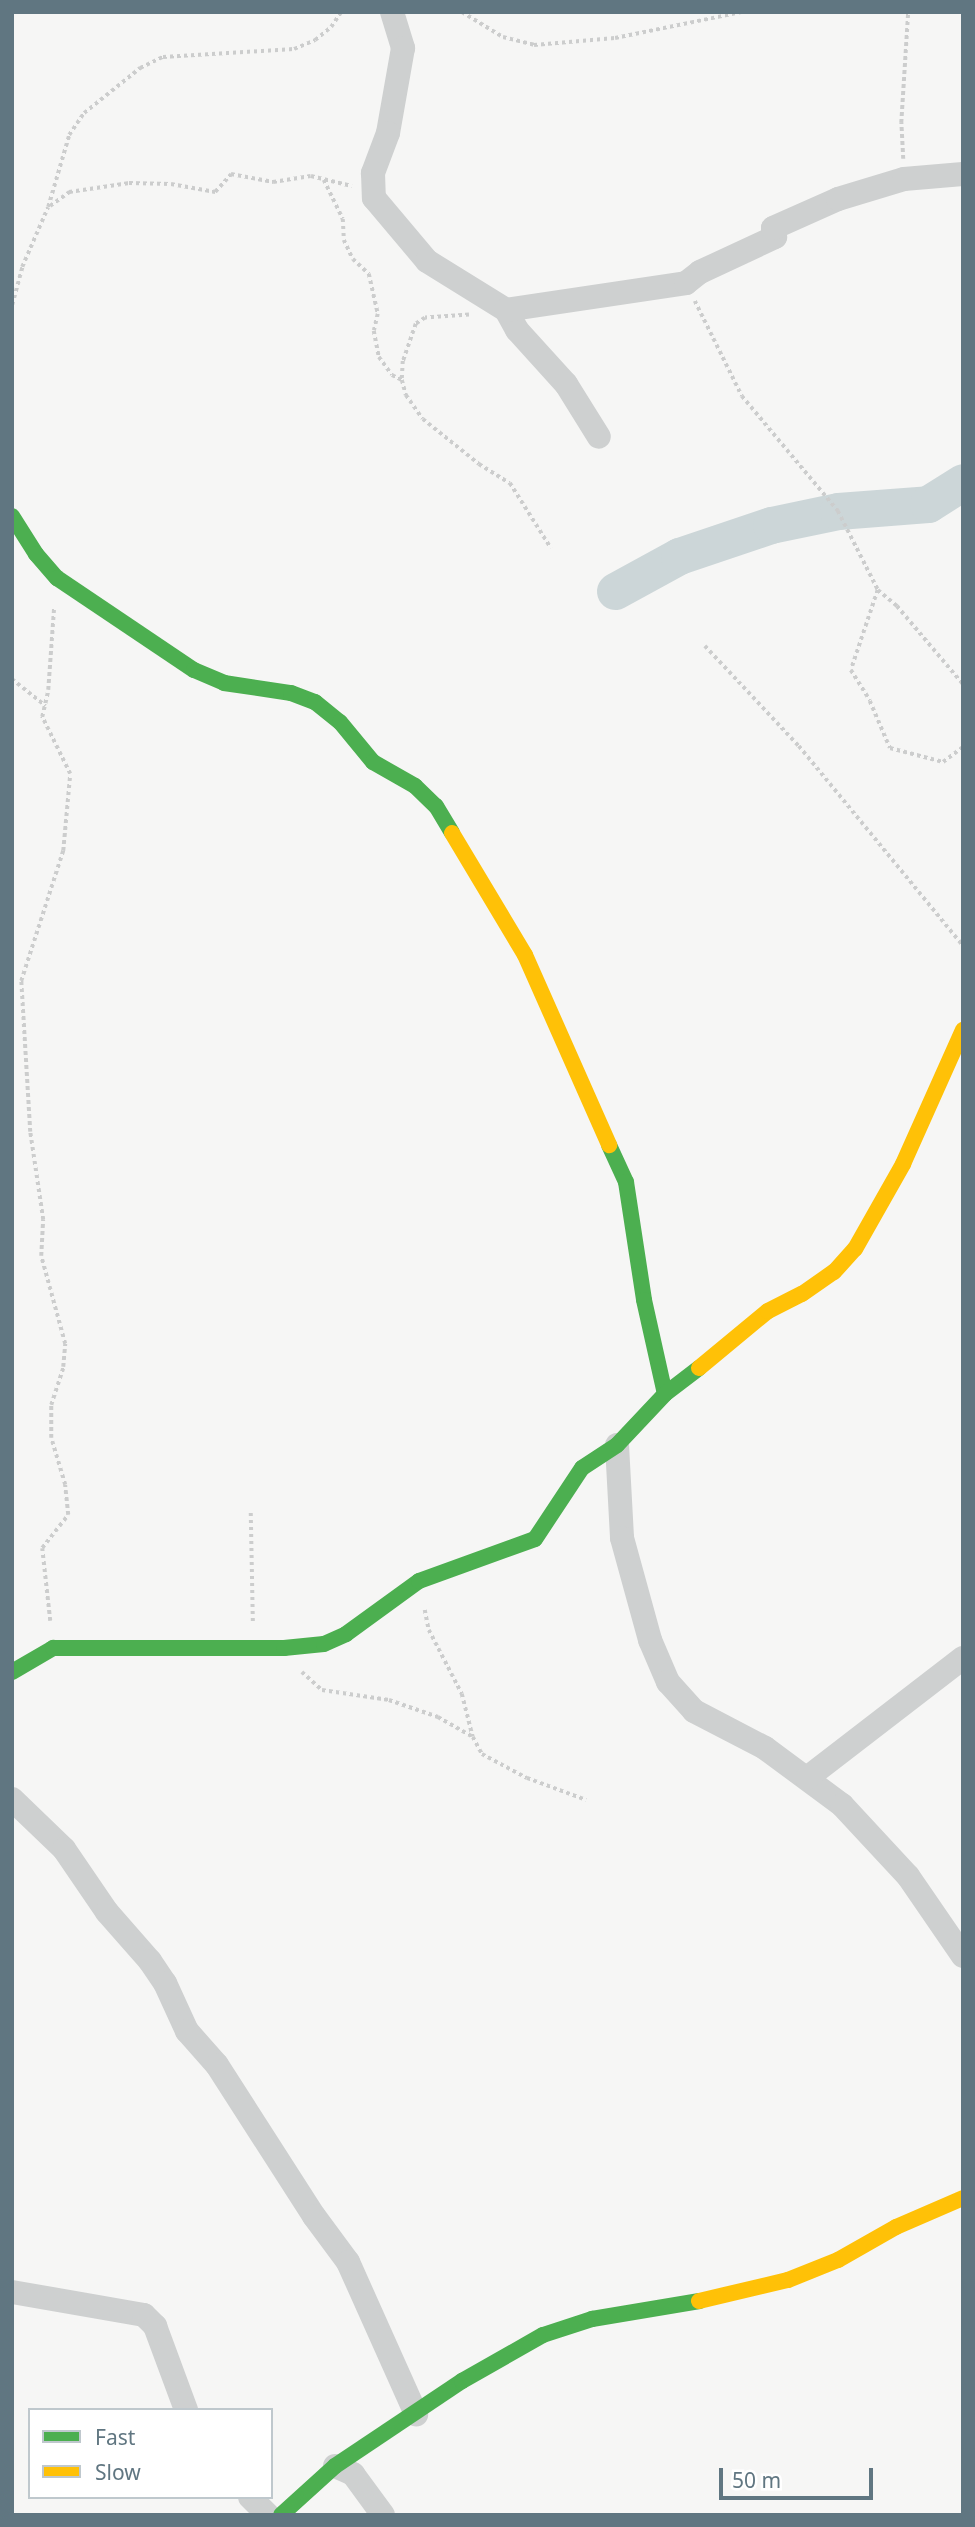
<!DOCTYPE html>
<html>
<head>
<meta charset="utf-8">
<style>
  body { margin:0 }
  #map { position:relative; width:975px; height:2527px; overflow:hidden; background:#f6f6f5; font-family:"Noto Sans",sans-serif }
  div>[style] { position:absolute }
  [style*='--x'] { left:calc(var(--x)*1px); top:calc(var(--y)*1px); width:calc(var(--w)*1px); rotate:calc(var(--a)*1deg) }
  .river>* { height:37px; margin:-18.5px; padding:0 18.5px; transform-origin:18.5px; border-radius:18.5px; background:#ccd6d8 }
  .path>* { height:3.5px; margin-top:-1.75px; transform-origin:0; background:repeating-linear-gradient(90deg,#cccdcd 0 3.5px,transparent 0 7px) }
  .street>* { height:24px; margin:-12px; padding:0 12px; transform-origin:12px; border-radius:12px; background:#ced0d0 }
  .fast>* { height:16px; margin:-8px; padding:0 8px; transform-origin:8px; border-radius:8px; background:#4caf50 }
  .slow>* { height:16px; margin:-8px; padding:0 8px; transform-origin:8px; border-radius:8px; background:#ffc107 }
  span { translate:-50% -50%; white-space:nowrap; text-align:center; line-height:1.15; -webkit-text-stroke:7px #fff; paint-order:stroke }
  .frame { position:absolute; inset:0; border:14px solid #607681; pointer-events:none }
  .legend { position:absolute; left:28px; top:2408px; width:245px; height:91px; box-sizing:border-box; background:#fff; border:2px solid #bfc8cd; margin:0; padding:9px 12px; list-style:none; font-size:21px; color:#607681 }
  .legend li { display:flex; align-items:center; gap:14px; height:35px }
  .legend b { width:35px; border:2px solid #bfc8cd }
  .scale { position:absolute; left:719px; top:2468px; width:154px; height:32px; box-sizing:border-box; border:4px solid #607681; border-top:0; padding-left:9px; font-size:21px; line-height:24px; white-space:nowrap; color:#607681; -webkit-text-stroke:5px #fff; paint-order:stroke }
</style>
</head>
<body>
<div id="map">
  <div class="river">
    <div style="--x:615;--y:591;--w:73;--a:-28.7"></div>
    <div style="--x:679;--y:556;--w:97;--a:-18.6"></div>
    <div style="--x:771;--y:525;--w:68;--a:-11.8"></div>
    <div style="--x:838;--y:511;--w:90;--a:-4.4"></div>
    <div style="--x:928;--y:504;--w:41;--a:-32.2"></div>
  </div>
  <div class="path">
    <div style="--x:462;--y:12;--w:48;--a:31.4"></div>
    <div style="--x:503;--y:37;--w:32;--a:14"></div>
    <div style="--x:534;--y:45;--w:81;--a:-4.9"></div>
    <div style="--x:615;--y:38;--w:130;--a:-11.6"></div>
    <div style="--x:903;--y:159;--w:36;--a:-93"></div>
    <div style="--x:901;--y:123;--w:111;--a:-86.4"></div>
    <div style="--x:324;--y:180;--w:43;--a:64"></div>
    <div style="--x:343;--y:219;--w:21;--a:87"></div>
    <div style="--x:344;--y:240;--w:21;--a:65"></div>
    <div style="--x:353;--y:259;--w:22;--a:43"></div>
    <div style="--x:369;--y:274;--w:41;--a:77.3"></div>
    <div style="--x:378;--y:314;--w:17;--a:103"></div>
    <div style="--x:374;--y:331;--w:26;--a:79"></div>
    <div style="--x:379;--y:357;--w:22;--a:54"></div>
    <div style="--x:392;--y:375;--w:11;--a:27"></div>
    <div style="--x:50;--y:206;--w:24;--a:-36"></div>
    <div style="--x:69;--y:192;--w:61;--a:-8.5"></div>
    <div style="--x:129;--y:183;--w:42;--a:1.4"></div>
    <div style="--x:171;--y:184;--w:45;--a:10.3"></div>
    <div style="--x:215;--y:192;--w:24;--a:-48"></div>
    <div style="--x:231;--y:174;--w:43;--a:10.8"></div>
    <div style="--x:273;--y:182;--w:38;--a:-9"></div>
    <div style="--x:311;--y:176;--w:42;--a:13.7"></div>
    <div style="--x:695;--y:301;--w:106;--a:63.7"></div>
    <div style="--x:742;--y:396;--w:150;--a:50.1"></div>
    <div style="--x:838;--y:511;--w:89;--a:63.1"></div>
    <div style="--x:878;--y:590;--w:25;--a:40"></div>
    <div style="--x:897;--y:606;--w:102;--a:49.8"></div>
    <div style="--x:12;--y:305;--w:39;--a:-75"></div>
    <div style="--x:22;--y:267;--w:65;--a:-66.6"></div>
    <div style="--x:48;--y:207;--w:75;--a:-73.7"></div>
    <div style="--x:69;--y:135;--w:27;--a:-56"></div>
    <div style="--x:84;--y:113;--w:72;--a:-38.8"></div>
    <div style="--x:140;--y:68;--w:25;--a:-26"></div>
    <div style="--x:163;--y:57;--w:131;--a:-3.5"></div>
    <div style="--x:294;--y:49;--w:23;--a:-23"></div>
    <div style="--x:315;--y:40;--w:21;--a:-39"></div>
    <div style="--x:331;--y:27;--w:18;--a:-56"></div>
    <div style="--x:469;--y:315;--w:44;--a:176.1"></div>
    <div style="--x:425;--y:318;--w:11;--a:146"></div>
    <div style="--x:416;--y:324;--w:39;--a:109"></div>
    <div style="--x:403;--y:361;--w:19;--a:93"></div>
    <div style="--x:402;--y:380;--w:16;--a:75"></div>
    <div style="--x:406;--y:395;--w:29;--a:55"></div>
    <div style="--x:423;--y:419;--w:72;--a:38.8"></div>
    <div style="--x:479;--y:464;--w:36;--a:32"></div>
    <div style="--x:510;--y:483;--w:77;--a:57.8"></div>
    <div style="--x:878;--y:590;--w:84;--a:108.6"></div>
    <div style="--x:851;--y:670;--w:36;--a:58"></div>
    <div style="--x:870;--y:701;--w:51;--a:66.9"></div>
    <div style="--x:890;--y:748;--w:55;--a:14.8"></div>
    <div style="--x:943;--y:762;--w:25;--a:-37"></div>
    <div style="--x:705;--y:646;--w:137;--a:46.8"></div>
    <div style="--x:799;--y:746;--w:259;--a:50.6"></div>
    <div style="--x:12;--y:679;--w:43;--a:38.5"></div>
    <div style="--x:251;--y:1513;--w:109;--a:88.9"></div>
    <div style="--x:425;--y:1610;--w:20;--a:79"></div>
    <div style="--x:429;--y:1630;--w:72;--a:62.7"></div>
    <div style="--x:462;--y:1694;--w:44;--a:75.7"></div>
    <div style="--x:473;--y:1737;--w:19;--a:62"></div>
    <div style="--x:482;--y:1754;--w:51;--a:28.1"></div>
    <div style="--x:527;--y:1778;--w:63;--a:20.4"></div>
    <div style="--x:50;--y:1621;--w:73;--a:-96.3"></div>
    <div style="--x:42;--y:1548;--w:42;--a:-51.8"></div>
    <div style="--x:68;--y:1515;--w:30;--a:-96"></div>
    <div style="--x:65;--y:1485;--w:49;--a:-106.6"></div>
    <div style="--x:51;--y:1438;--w:33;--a:-90"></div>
    <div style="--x:51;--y:1405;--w:40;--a:-72"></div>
    <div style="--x:63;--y:1367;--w:23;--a:-85"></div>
    <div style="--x:65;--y:1344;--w:91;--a:-105.3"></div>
    <div style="--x:41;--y:1256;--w:36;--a:-87"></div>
    <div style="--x:43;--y:1220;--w:89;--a:-98.4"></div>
    <div style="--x:30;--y:1132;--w:151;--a:-93.4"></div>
    <div style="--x:21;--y:981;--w:137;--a:-72.1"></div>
    <div style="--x:63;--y:851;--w:77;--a:-84.8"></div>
    <div style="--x:70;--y:774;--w:64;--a:-116.2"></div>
    <div style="--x:42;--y:717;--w:28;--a:-77"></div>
    <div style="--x:48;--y:690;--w:83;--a:-85.9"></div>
    <div style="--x:302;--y:1672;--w:27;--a:42"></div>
    <div style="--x:322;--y:1690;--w:68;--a:8.5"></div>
    <div style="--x:389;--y:1700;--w:52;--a:19.1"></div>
    <div style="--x:438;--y:1717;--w:40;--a:29.7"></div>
  </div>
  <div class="street">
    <div style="--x:392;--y:12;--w:38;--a:73"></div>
    <div style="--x:403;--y:48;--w:86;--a:100"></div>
    <div style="--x:388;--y:133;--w:43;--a:110.6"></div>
    <div style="--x:373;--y:173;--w:25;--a:88"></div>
    <div style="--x:374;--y:198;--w:82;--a:49.9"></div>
    <div style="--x:427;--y:261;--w:93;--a:31.8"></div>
    <div style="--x:506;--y:310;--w:23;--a:61"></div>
    <div style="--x:517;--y:330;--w:73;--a:47.8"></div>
    <div style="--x:566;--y:384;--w:62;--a:58.1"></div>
    <div style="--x:506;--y:310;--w:182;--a:-8.5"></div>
    <div style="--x:686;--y:283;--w:18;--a:-38"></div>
    <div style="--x:700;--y:272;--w:83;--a:-25"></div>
    <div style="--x:775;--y:237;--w:9;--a:-103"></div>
    <div style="--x:773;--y:228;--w:71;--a:-24"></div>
    <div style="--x:838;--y:199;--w:69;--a:-16.9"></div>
    <div style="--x:904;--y:179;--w:59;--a:-4.8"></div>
    <div style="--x:617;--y:1445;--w:93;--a:86.9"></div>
    <div style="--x:622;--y:1538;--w:106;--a:74.6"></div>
    <div style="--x:650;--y:1640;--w:46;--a:66.8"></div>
    <div style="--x:668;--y:1682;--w:39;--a:48"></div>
    <div style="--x:694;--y:1711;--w:80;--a:27.5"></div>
    <div style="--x:765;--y:1748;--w:96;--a:36.5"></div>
    <div style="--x:842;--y:1805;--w:97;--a:47.1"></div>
    <div style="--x:908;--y:1876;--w:97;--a:55.5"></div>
    <div style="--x:807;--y:1778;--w:197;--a:-37.6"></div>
    <div style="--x:12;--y:1799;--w:72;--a:43.9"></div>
    <div style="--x:64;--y:1849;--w:76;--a:55.7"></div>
    <div style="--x:107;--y:1912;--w:65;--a:48.7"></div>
    <div style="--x:150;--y:1961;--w:27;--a:56"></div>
    <div style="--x:165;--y:1983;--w:53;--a:65.4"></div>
    <div style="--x:187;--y:2031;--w:45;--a:48.6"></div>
    <div style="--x:217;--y:2065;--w:179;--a:57.3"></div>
    <div style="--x:314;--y:2216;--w:57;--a:53.5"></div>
    <div style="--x:348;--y:2262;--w:167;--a:65.9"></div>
    <div style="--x:12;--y:2292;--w:134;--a:9.9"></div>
    <div style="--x:144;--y:2315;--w:16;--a:45"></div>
    <div style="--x:155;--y:2326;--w:90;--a:69.7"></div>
    <div style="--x:335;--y:2466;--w:20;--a:24"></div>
    <div style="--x:353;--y:2474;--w:51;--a:53.8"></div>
    <div style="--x:250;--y:2497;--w:25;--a:45"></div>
  </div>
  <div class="fast">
    <div style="--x:12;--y:516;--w:45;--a:57.7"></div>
    <div style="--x:36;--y:554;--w:32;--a:49"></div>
    <div style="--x:57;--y:578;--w:165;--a:33.9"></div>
    <div style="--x:194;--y:670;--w:33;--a:23"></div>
    <div style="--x:224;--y:683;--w:68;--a:8.5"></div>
    <div style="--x:291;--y:693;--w:26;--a:21"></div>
    <div style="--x:315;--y:702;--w:32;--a:39"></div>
    <div style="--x:340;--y:722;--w:52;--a:50.5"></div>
    <div style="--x:373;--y:762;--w:48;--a:29.7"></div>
    <div style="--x:415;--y:786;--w:29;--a:44"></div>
    <div style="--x:436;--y:806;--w:31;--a:59"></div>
    <div style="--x:609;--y:1145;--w:41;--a:65.3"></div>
    <div style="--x:626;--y:1182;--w:119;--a:81.3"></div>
    <div style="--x:644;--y:1300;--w:96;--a:77.4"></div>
    <div style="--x:12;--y:1672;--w:48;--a:-30.3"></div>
    <div style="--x:53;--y:1648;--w:231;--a:0"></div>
    <div style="--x:284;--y:1648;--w:40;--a:-5.7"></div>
    <div style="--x:324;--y:1644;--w:24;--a:-24"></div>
    <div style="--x:346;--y:1634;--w:90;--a:-36"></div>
    <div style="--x:419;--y:1581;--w:123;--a:-19.9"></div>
    <div style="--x:535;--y:1539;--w:85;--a:-56.5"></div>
    <div style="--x:582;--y:1468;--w:42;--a:-33.3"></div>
    <div style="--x:617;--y:1445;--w:70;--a:-46.7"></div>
    <div style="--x:665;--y:1394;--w:43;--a:-37.4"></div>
    <div style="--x:281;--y:2515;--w:73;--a:-42.2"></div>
    <div style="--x:335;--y:2466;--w:153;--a:-33.8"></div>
    <div style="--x:462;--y:2381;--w:93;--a:-29.6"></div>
    <div style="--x:543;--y:2335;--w:52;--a:-18.1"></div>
    <div style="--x:592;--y:2319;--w:109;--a:-9.5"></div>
  </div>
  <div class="slow">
    <div style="--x:452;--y:833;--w:142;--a:59.1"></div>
    <div style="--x:525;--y:955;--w:208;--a:66.1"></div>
    <div style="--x:699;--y:1368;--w:89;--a:-39.6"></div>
    <div style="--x:768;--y:1311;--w:38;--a:-27"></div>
    <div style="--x:802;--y:1294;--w:39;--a:-35"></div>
    <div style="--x:834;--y:1272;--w:31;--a:-48"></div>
    <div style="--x:855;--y:1249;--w:98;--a:-60.5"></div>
    <div style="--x:903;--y:1164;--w:147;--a:-65.9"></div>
    <div style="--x:699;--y:2301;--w:91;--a:-13.3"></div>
    <div style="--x:788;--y:2280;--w:54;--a:-21.8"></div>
    <div style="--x:838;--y:2260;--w:67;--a:-29.6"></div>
    <div style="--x:896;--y:2227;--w:73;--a:-23.4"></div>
  </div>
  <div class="frame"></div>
  <ul class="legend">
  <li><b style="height:9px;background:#4caf50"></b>Fast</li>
  <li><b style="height:9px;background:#ffc107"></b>Slow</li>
  </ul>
  <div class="scale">50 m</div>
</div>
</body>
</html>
